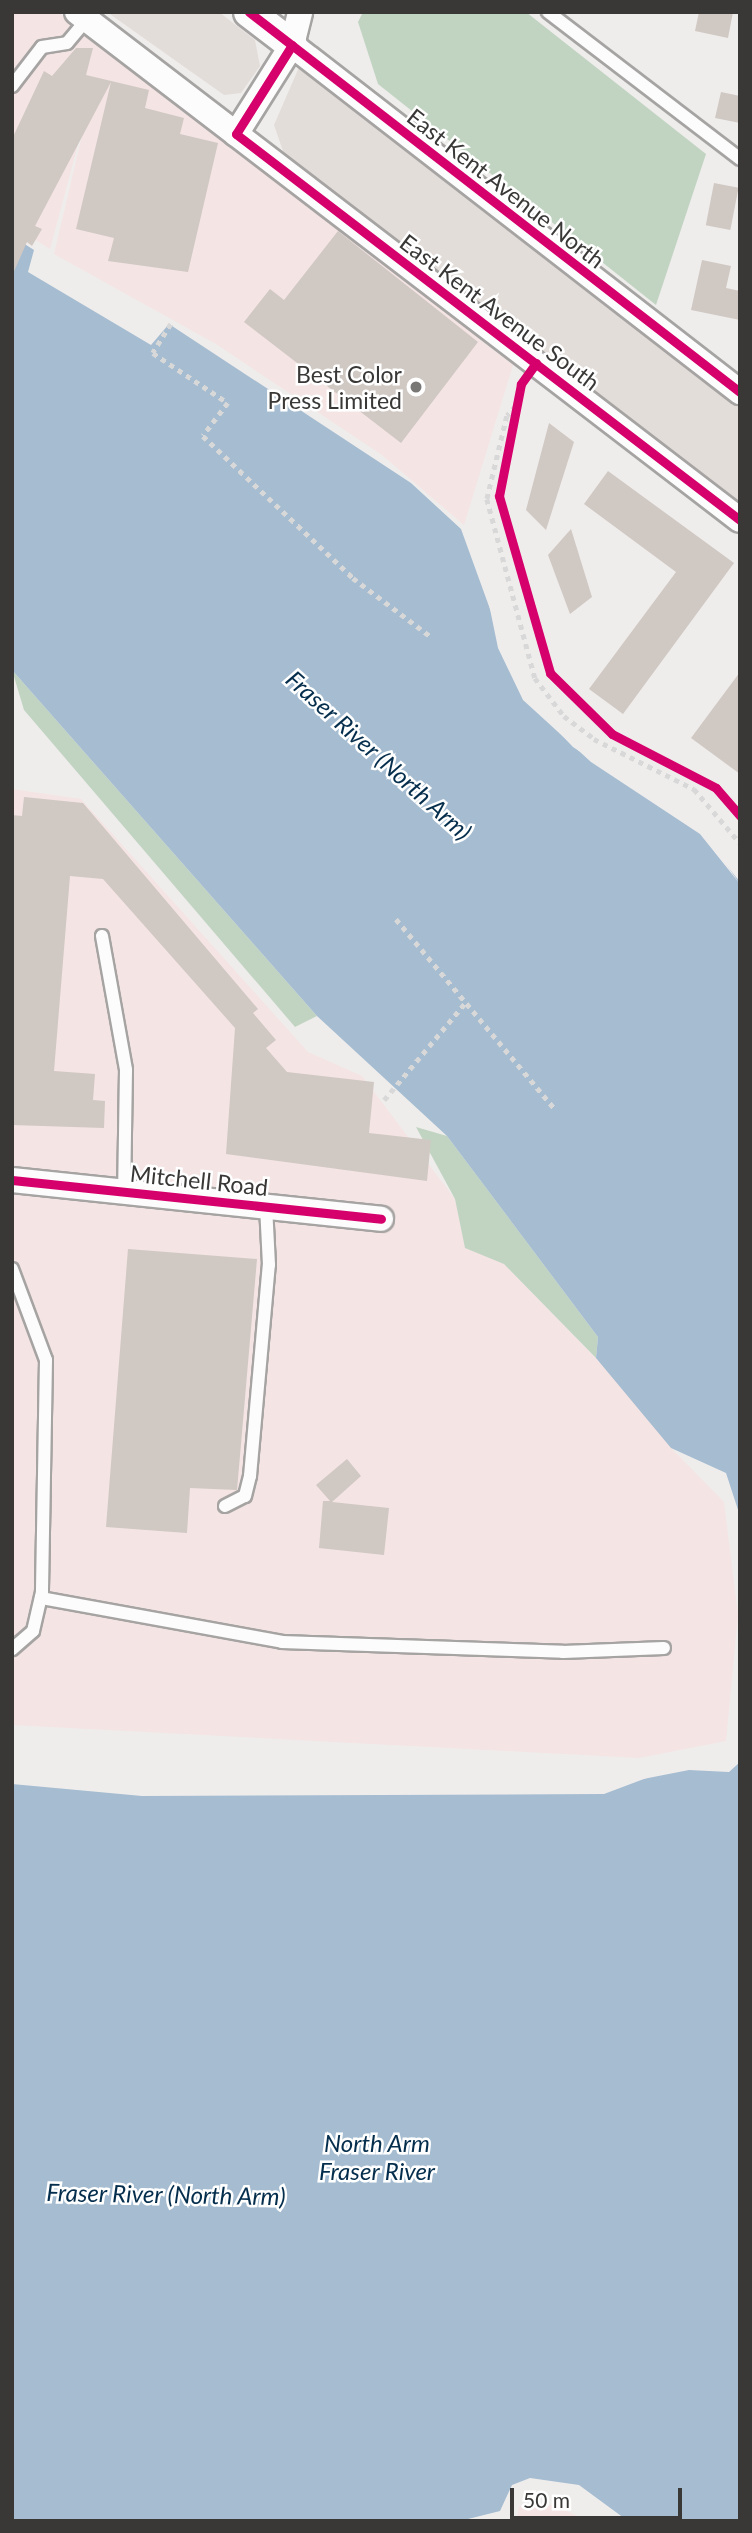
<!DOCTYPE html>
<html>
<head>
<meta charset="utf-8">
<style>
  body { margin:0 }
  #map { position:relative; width:752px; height:2533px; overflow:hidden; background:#efedec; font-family:Lato,sans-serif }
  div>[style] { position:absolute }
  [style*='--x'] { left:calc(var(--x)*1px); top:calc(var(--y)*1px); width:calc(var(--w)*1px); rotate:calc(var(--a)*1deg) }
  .built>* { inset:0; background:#e3ddd9 }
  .industrial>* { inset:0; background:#f4e4e4 }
  .forest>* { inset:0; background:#c1d4c2 }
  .water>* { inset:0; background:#a5bcd1 }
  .pier>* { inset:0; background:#efedec }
  .building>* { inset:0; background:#d0c8c2; transform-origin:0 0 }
  .path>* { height:4.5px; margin-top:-2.25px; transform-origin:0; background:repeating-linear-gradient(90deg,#d8d8d8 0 5px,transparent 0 10px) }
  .roads { filter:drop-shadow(2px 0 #a6a4a3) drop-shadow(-2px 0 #a6a4a3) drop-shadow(0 2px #a6a4a3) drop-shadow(0 -2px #a6a4a3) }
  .service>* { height:12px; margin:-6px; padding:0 6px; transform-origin:6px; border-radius:6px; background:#fdfcfc }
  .minor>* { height:24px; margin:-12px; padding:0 12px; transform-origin:12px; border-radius:12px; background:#fdfcfc }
  .tertiary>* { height:30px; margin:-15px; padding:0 15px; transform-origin:15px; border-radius:15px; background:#fdfcfc }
  .cycleway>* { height:9px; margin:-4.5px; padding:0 4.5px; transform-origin:4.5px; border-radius:4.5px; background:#d6006c }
  .dots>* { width:19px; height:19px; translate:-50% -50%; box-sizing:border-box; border:4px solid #fff; border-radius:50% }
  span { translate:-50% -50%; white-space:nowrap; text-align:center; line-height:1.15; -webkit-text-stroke:5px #fff; paint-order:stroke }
  .street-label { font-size:23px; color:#393837 }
  .poi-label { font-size:23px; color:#393837 }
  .right { translate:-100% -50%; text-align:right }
  .water-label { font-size:24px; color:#052e4d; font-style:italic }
  .frame { position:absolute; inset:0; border:14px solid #393837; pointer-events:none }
  .scale { position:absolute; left:510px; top:2488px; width:172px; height:32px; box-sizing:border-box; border:4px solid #393837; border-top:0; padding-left:9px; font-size:21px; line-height:24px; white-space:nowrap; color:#393837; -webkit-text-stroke:5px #fff; paint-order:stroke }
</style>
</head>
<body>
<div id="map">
  <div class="built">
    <div style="clip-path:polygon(107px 12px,219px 12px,255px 40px,260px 66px,241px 93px,224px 95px)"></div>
    <div style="clip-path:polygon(300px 65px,740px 408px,740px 502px,284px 154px,274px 125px)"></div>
  </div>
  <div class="industrial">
    <div style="clip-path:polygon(12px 12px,58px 12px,513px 365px,464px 525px,382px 455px,216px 344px,54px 254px,93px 89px,50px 249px,12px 225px)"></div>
    <div style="clip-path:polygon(12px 789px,81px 799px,308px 1052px,362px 1076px,455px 1199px,465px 1247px,504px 1264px,627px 1390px,671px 1448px,724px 1502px,738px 1615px,726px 1741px,639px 1758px,12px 1725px)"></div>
    <div style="clip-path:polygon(555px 2505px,587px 2521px,460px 2521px,519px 2506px)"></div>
  </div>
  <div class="forest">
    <div style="clip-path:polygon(363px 12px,526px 12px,706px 154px,656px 305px,378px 84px,358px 22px)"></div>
    <div style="clip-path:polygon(12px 670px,317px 1016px,295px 1027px,24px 710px)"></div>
    <div style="clip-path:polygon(416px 1127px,447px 1136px,598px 1337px,596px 1358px,504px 1264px,465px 1248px,455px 1199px)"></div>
  </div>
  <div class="water">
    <div style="clip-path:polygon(12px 236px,34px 250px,28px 272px,151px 345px,169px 324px,411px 483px,461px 529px,520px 692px,573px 747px,698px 830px,740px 882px,740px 1516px,726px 1473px,671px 1448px,596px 1358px,598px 1337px,447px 1136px,317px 1016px,12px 670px)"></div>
    <div style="clip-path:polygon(740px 1737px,740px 2521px,604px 2521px,564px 2496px,518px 2500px,512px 2521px,12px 2521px,12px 1784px,142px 1796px,604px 1794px,689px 1762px,725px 1757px)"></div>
  </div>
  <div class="pier">
    <div style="clip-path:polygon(484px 580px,523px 690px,575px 744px,700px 827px,740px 884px,700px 834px,591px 762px,523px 700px,498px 648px)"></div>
    <div style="clip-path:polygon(740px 1733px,740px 1762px,729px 1772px,689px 1770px,633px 1781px,688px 1759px,723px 1754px)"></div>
    <div style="clip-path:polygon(530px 2478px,579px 2485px,628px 2521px,598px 2521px,563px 2499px,541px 2499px,520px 2503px,516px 2521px,460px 2521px,500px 2511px,512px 2485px)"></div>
  </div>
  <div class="building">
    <div style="clip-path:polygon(699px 12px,733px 12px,728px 38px,695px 31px)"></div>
    <div style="clip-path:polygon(76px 48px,93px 48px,86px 75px,149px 90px,145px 108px,184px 118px,180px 134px,218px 143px,188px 272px,108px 261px,114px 238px,76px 229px,111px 82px,35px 226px,42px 229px,32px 246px,27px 242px,12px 276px,12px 139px,44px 71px,52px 76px)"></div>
    <div style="clip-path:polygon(721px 92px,740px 96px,740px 123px,715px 118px)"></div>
    <div style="left:714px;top:183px;width:25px;height:43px;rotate:11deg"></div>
    <div style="clip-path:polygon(338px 231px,478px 342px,401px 443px,244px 322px,270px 289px,284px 300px)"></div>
    <div style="clip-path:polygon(702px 260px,731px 266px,726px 288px,740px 291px,740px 320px,691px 310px)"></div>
    <div style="clip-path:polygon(549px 423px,574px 442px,546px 530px,526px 510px)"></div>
    <div style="clip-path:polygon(608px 471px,734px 563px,623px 714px,589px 689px,676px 572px,584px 504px)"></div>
    <div style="clip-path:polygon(571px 529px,592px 597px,570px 614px,548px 555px)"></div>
    <div style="clip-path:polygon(740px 672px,740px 774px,691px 738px)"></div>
    <div style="clip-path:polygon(24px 797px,83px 803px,258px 1009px,253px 1013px,276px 1040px,266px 1048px,287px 1072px,374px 1082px,369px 1133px,431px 1140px,427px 1181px,226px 1154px,235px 1028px,103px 879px,70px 876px,54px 1071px,95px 1074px,93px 1100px,105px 1101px,104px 1128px,12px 1125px,12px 815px,22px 816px)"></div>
    <div style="clip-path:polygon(128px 1249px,257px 1259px,237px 1490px,190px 1488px,187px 1533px,106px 1527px)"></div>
    <div style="clip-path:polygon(347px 1459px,361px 1476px,332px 1502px,389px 1508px,384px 1555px,319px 1548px,323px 1501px,330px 1501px,316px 1485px)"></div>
  </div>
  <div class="path">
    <div style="--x:171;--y:324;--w:34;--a:122"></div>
    <div style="--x:153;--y:353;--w:90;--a:33.7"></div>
    <div style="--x:228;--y:403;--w:41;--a:127.1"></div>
    <div style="--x:203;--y:436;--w:207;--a:43.4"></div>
    <div style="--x:353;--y:578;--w:96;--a:37"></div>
    <div style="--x:516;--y:406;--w:13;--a:132"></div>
    <div style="--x:507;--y:416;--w:85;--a:103.5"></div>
    <div style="--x:487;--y:499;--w:185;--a:75"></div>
    <div style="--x:535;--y:678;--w:48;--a:52.7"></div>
    <div style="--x:564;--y:716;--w:38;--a:37"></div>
    <div style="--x:594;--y:739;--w:112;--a:26.6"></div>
    <div style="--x:694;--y:789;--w:71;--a:49.6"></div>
    <div style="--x:396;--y:919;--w:248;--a:50.1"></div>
    <div style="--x:384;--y:1100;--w:128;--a:-50.1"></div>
  </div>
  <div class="roads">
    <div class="service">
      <div style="--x:548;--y:12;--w:242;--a:37.4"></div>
      <div style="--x:12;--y:86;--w:49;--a:-52.4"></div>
      <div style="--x:42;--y:47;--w:25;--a:-9"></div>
      <div style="--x:67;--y:43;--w:31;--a:-50"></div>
      <div style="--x:102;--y:936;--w:136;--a:79.8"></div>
      <div style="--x:126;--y:1070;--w:121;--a:90.9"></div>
      <div style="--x:12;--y:1269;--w:97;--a:69.5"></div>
      <div style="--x:46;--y:1360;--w:232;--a:91"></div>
      <div style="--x:42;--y:1592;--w:40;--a:103"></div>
      <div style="--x:33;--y:1631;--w:28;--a:139"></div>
      <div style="--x:225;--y:1506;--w:22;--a:-27"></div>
      <div style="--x:245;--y:1496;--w:21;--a:-76"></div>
      <div style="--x:250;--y:1476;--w:212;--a:-84.9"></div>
      <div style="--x:269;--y:1265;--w:59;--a:-92.9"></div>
      <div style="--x:41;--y:1598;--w:245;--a:10.3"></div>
      <div style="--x:282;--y:1642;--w:281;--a:2"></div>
      <div style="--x:563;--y:1652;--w:101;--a:-2.3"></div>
    </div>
    <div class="minor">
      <div style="--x:77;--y:12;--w:835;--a:37.46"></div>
      <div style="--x:292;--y:45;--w:567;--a:37.76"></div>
      <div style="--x:236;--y:134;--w:105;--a:-57.8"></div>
      <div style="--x:292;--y:45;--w:34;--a:-76"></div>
      <div style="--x:12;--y:1180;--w:371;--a:6"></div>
    </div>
    <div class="tertiary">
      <div style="--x:249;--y:12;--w:54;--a:37.5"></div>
    </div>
  </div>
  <div class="cycleway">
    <div style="--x:249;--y:12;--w:621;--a:37.74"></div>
    <div style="--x:292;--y:45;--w:105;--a:122.2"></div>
    <div style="--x:236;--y:134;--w:635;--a:37.45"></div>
    <div style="--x:536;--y:363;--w:26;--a:126"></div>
    <div style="--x:521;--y:384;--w:114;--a:101.1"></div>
    <div style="--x:499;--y:496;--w:184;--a:73.9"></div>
    <div style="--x:550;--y:673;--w:87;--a:44.5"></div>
    <div style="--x:612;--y:734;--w:117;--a:27.4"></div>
    <div style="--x:716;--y:788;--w:37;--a:49"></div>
    <div style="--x:12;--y:1180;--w:371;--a:6"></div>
  </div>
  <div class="dots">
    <div style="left:416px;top:387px;background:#797776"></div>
  </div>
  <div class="street-label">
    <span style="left:506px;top:188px;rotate:38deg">East Kent Avenue North</span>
    <span style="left:500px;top:312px;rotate:37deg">East Kent Avenue South</span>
    <span style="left:199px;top:1180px;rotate:6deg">Mitchell Road</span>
  </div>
  <div class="poi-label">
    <span class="right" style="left:402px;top:387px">Best Color<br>Press Limited</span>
  </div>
  <div class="water-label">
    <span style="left:379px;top:755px;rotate:42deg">Fraser River (North Arm)</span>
    <span style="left:377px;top:2157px">North Arm<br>Fraser River</span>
    <span style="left:166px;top:2194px;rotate:1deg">Fraser River (North Arm)</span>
  </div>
  <div class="frame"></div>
  <div class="scale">50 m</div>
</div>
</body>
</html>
